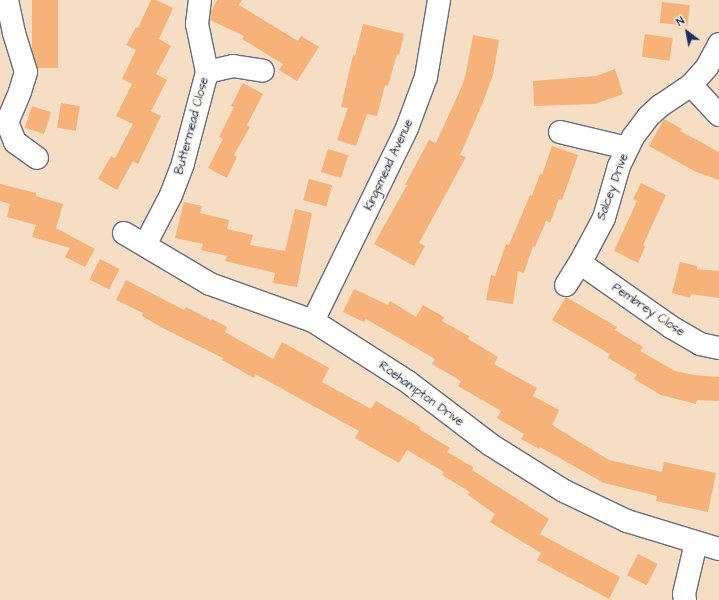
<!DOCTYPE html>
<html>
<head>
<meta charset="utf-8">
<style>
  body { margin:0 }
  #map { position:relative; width:719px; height:600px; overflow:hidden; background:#f5dec3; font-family:"Architects Daughter",sans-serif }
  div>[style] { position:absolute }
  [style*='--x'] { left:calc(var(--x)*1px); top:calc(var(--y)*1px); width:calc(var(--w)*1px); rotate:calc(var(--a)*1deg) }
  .building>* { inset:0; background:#f7b279; transform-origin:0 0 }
  .roads { filter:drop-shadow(1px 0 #676c81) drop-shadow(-1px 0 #676c81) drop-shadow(0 1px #676c81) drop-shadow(0 -1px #676c81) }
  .minor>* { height:22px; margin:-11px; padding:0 11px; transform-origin:11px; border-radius:11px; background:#fff }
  span { translate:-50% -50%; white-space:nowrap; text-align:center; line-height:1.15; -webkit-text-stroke:3px #fcf5e5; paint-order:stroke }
  .street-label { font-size:12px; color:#1b2f5e }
  .north { position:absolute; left:667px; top:12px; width:40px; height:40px; -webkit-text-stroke:3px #fcf5e5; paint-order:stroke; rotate:328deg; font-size:11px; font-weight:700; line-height:16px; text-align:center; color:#1b2f5e }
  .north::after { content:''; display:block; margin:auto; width:14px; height:18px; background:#1b2f5e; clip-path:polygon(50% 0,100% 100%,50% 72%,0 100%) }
</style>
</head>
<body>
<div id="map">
  <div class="building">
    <div style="left:32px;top:0;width:26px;height:68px"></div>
    <div style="clip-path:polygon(151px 0,156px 0,173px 8px,159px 39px,171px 46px,156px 74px,167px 80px,151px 111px,161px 116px,138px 164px,133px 161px,117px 190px,98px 179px,111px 156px,115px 158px,133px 124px,116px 116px,132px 84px,122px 79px,136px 50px,126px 45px,136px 27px,138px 28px)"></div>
    <div style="clip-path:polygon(217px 0,242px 0,239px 5px,298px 41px,301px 36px,319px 47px,297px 81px,279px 70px,283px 64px,242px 39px,244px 36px,210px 20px,211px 11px)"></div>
    <div style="left:662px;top:2px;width:28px;height:21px;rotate:6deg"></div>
    <div style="clip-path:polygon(363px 24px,404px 34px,399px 55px,397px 54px,388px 86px,385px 85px,377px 116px,367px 114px,356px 146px,337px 140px,348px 108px,341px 107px,353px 55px,355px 56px)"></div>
    <div style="left:645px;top:34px;width:28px;height:23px;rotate:8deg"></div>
    <div style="clip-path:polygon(473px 35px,499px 40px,493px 75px,483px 102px,460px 155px,466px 157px,419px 243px,425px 246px,414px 266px,374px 244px,407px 185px,405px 185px,429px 140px,436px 143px,462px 86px,466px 73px)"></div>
    <div style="clip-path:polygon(615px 69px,623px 94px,595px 104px,534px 106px,533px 81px,596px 76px)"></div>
    <div style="clip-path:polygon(243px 83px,263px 94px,247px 125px,250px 127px,234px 155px,237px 157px,227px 178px,208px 168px,223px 139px,219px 137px,234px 107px,231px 106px)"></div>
    <div style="left:61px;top:103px;width:19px;height:25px;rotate:9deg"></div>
    <div style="left:32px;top:106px;width:20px;height:23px;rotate:18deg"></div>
    <div style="clip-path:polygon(664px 119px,682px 129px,680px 131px,719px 152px,719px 180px,696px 172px,649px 146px)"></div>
    <div style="clip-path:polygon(552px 146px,578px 155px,562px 200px,559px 199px,550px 223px,546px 221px,535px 247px,533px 246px,524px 273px,518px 271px,513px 304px,486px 300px,491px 275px,495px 276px,506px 244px,509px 245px,530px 195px,532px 196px,540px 174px,542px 175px)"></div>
    <div style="left:328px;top:149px;width:21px;height:24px;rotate:17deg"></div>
    <div style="left:309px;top:179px;width:24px;height:22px;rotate:15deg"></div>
    <div style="clip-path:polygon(641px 183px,666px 195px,643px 245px,645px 247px,638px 263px,614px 251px,637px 201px,633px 199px)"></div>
    <div style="clip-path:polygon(0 184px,36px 193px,36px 196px,63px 204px,56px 228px,95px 249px,85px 267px,65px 257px,70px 248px,32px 237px,36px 225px,7px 217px,10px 204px,0 201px)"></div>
    <div style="clip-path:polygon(184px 202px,202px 206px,200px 213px,229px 220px,227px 229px,253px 235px,250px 245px,285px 251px,295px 209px,312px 213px,297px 287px,273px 283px,275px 273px,225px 261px,227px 256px,201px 250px,203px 244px,175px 238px)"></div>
    <div style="left:100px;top:259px;width:22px;height:23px;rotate:27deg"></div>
    <div style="clip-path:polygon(680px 262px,697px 266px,697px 269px,719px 271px,719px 298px,691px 294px,690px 298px,672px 293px)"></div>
    <div style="clip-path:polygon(126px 280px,184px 310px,186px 307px,211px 320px,212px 319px,227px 327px,225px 332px,273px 359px,282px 342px,329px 368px,322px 382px,371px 409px,376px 401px,420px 427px,419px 429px,450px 448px,447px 452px,473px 467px,472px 470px,549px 519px,540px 534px,620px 577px,609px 599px,537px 560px,541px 553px,490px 522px,495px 514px,468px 495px,470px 492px,442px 475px,444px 472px,407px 450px,399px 463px,355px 438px,359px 431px,255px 374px,254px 378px,222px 360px,223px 358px,161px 327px,142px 316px,143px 313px,116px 300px)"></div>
    <div style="clip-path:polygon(354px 289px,388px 305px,390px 301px,416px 317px,423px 305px,444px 317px,442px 321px,469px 336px,468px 339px,498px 357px,494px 364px,537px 388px,533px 396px,559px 410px,552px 425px,609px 460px,662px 472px,664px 462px,716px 473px,708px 512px,656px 501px,657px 496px,604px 483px,540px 447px,539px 449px,521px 439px,524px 434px,497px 418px,501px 411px,458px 386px,461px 381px,432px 364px,435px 359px,366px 319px,364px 322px,343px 312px)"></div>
    <div style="clip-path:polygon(566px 297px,617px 327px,615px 330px,643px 347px,640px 351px,675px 371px,694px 375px,719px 377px,719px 401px,697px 400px,696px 404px,661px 395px,634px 379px,637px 375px,608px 358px,610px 354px,552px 320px)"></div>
    <div style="left:638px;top:554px;width:22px;height:24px;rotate:27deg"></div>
  </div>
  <div class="roads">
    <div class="minor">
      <div style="--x:7;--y:0;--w:34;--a:78"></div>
      <div style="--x:14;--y:33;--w:41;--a:72.9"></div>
      <div style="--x:26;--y:72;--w:21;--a:107"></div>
      <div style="--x:20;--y:92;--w:33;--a:113"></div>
      <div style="--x:7;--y:122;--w:22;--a:68"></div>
      <div style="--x:15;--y:142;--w:27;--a:36"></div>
      <div style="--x:207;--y:72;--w:27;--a:-13"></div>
      <div style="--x:233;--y:66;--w:30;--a:9"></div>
      <div style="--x:691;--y:85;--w:41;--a:47"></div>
      <div style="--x:560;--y:132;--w:69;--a:13.4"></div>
      <div style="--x:124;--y:233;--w:100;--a:30.7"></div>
      <div style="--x:210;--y:284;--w:109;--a:19.8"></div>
      <div style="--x:313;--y:321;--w:113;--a:32.7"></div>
      <div style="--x:408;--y:382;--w:104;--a:37.2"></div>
      <div style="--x:491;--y:445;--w:86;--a:32.2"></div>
      <div style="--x:564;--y:491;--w:70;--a:25.5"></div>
      <div style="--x:627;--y:521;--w:96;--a:16.9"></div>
      <div style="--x:145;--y:245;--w:56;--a:-62.5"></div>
      <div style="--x:171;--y:195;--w:34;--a:-69"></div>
      <div style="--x:183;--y:163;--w:94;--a:-75.2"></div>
      <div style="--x:207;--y:72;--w:49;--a:-101.8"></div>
      <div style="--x:197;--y:24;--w:24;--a:-83"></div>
      <div style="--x:580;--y:263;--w:111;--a:35.1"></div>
      <div style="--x:671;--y:327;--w:34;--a:30"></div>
      <div style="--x:700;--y:344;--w:19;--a:12"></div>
      <div style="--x:566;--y:285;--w:26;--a:-58"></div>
      <div style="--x:580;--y:263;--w:51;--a:-61.9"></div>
      <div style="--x:604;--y:218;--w:54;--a:-73.9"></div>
      <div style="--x:619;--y:166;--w:32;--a:-64"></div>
      <div style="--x:633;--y:137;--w:25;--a:-53"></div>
      <div style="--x:648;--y:117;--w:16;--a:-43"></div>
      <div style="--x:660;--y:106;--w:37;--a:-34"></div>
      <div style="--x:691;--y:85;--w:24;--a:-48"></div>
      <div style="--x:707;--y:67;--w:26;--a:-62"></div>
      <div style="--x:313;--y:321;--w:215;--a:-64"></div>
      <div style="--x:407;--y:128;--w:54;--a:-69.6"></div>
      <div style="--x:426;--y:77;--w:78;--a:-80.4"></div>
      <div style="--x:685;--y:600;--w:6;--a:-99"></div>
      <div style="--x:684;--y:594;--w:52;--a:-76.8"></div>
    </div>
  </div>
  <div class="street-label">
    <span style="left:192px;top:126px;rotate:-75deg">Buttermead Close</span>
    <span style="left:389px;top:165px;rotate:-65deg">Kingsmead Avenue</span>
    <span style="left:613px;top:187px;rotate:-70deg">Salcey Drive</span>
    <span style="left:648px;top:310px;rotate:34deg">Pembrey Close</span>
    <span style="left:421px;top:394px;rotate:36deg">Roehampton Drive</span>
  </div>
  <div class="north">N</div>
</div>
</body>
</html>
